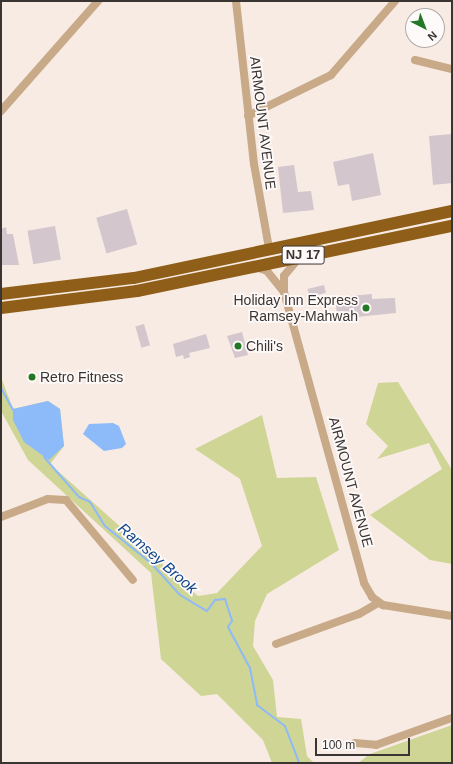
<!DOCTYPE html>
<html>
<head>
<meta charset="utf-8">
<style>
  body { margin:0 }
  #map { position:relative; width:453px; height:764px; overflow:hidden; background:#f8ebe4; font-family:Arial,sans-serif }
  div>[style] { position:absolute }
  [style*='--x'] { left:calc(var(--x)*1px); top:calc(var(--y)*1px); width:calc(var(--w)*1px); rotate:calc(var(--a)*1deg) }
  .green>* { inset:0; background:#cfd594 }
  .water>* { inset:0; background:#8dbaf9 }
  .stream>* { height:2px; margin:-1px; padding:0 1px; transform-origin:1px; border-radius:1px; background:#8dbaf9 }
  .building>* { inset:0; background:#d3c6cd; transform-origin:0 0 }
  .minor>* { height:8px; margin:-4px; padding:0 4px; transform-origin:4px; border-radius:4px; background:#c8aa88 }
  .highway>* { height:12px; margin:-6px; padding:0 6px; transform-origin:6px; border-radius:6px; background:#8f5e18 }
  .dots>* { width:11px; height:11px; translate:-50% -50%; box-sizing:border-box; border:2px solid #fdfaf9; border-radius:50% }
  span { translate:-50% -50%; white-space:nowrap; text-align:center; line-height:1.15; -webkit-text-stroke:3.5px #fdfaf9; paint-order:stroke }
  .shield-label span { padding:1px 3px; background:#fdfaf9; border:1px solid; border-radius:3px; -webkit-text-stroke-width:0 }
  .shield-label { font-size:13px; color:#3a3432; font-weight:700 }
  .street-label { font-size:14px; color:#3a3432 }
  .poi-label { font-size:14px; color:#3a3432 }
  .right { translate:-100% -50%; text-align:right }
  .left { translate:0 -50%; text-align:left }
  .water-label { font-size:15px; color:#0f468a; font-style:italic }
  .frame { position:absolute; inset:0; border:2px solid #3a3432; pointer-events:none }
  .north { position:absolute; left:405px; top:8px; width:40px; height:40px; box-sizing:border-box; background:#fdfaf9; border:1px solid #afaba9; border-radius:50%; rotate:138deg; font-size:11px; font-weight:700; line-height:16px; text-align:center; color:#3a3432 }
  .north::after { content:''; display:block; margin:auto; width:14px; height:18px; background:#227824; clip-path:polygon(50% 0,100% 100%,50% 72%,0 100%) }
  .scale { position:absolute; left:315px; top:738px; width:95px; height:18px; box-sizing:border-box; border:2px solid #3a3432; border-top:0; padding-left:5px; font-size:12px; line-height:14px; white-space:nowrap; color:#3a3432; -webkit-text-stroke:3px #fdfaf9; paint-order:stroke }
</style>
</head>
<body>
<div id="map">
  <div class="green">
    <div style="clip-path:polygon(1px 377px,13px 409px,48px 401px,60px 409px,64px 446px,50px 464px,198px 596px,217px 593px,262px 546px,240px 479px,195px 449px,262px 415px,277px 478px,316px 477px,339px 550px,267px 594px,255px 621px,253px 646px,273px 680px,277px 717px,301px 719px,307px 756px,314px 763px,272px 763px,263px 740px,217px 694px,201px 696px,161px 659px,151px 573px,28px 460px,1px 411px)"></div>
    <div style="clip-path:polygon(398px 382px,452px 470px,452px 564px,430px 560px,370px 515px,442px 469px,429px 443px,377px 459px,388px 446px,366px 424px,378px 383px)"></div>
    <div style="clip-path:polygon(452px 725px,452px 763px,358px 763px,370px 754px)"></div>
  </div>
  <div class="water">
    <div style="clip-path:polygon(48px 401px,60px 409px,64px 446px,49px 460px,24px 442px,13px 420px,13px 409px)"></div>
    <div style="clip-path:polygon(113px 423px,119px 426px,126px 444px,122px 448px,104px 451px,83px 434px,89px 424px)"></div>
  </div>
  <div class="stream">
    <div style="--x:1;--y:388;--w:26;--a:61"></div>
    <div style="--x:44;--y:457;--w:53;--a:48.8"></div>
    <div style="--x:79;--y:497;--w:12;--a:24"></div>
    <div style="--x:90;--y:502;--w:28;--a:58"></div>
    <div style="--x:105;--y:526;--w:59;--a:38.8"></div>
    <div style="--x:151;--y:563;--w:43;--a:47.8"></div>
    <div style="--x:180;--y:595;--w:31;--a:31"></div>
    <div style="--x:207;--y:611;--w:14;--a:-54"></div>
    <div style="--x:215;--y:600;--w:10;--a:-6"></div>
    <div style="--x:225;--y:599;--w:23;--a:72"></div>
    <div style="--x:232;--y:621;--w:7;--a:124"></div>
    <div style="--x:228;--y:627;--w:47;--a:61.8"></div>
    <div style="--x:250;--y:668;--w:38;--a:79"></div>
    <div style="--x:257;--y:705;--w:35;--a:37"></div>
    <div style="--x:285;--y:726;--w:40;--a:69"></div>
  </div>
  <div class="building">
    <div style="clip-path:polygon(452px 134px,452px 183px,433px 185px,429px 136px)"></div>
    <div style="clip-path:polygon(373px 153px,381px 195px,352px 201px,349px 184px,338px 186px,333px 162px)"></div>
    <div style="clip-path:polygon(294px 165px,298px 192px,311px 191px,314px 210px,283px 213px,278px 167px)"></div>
    <div style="left:127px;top:209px;width:37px;height:32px;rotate:74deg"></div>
    <div style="left:55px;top:226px;width:34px;height:28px;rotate:80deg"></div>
    <div style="clip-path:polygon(6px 227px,7px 234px,13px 234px,19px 265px,1px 265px,1px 229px)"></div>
    <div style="left:324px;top:285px;width:8px;height:17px;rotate:76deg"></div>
    <div style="clip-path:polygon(372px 294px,372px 299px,395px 298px,396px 313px,337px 319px,336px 303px,350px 301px,350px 296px)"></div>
    <div style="left:144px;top:324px;width:22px;height:9px;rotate:74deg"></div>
    <div style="clip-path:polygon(242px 332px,248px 355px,235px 358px,227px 336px)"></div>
    <div style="clip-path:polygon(206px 334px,210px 348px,189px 353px,190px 357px,184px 359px,183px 355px,176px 357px,173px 344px)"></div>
  </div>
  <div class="minor">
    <div style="--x:236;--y:1;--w:164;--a:83.7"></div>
    <div style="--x:254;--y:164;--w:85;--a:79.9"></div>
    <div style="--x:415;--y:60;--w:38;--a:14"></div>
    <div style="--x:1;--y:111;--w:147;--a:-48.6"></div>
    <div style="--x:248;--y:116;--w:93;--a:-26.3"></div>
    <div style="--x:331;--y:75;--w:98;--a:-49.1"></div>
    <div style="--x:299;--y:258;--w:23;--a:130"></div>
    <div style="--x:284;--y:276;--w:16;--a:90"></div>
    <div style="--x:284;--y:292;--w:302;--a:74.6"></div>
    <div style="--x:364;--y:583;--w:16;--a:60"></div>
    <div style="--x:372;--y:597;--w:14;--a:36"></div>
    <div style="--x:383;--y:605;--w:70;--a:9.1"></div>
    <div style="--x:256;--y:267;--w:12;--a:20"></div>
    <div style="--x:267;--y:271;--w:27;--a:51"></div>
    <div style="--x:1;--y:517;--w:50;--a:-21"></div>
    <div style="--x:48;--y:499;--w:18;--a:3"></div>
    <div style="--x:66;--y:500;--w:104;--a:50.1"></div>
    <div style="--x:276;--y:644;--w:88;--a:-19.9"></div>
    <div style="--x:359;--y:614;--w:22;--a:-30"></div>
    <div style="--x:355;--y:743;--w:21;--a:5"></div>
    <div style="--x:376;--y:745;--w:81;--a:-19.6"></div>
  </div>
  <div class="highway">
    <div style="--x:1;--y:294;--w:134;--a:-6.9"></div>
    <div style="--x:134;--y:278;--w:325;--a:-11.9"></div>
    <div style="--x:1;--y:308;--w:137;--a:-7.1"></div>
    <div style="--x:137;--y:291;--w:322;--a:-11.7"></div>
  </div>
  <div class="dots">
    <div style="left:366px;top:308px;background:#227824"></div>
    <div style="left:238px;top:346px;background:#227824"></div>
    <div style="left:32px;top:377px;background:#227824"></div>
  </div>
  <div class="shield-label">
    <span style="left:303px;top:255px">NJ 17</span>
  </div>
  <div class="street-label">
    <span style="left:263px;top:123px;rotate:83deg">AIRMOUNT AVENUE</span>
    <span style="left:351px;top:482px;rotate:75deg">AIRMOUNT AVENUE</span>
  </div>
  <div class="poi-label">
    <span class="right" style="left:358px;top:308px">Holiday Inn Express<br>Ramsey-Mahwah</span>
    <span class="left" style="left:246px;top:346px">Chili's</span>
    <span class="left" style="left:40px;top:377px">Retro Fitness</span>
  </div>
  <div class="water-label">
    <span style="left:158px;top:558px;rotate:41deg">Ramsey Brook</span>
  </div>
  <div class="frame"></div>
  <div class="north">N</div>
  <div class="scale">100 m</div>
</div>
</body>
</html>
